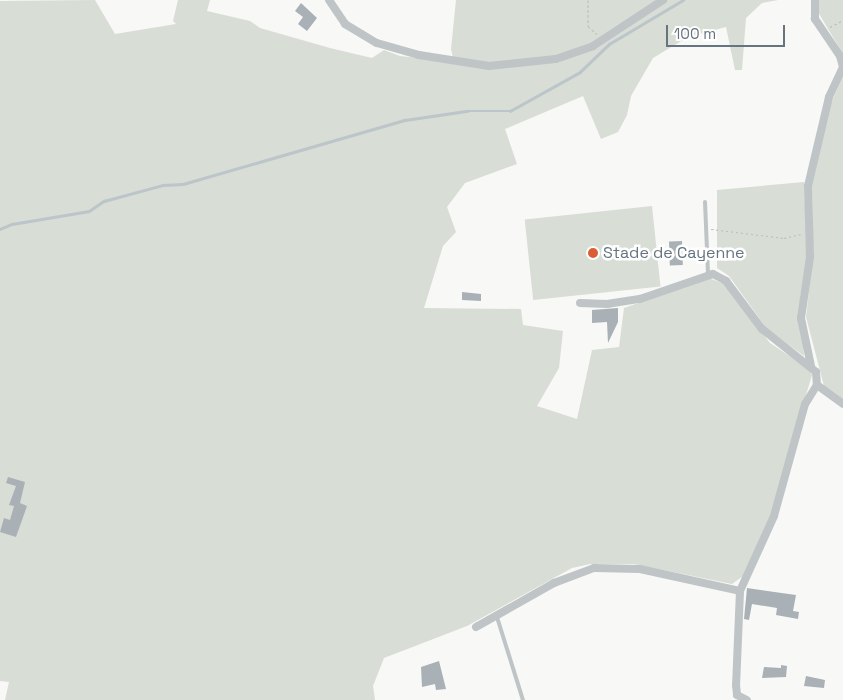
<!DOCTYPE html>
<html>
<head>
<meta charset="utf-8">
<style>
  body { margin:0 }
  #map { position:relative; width:843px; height:700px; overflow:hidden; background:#f8f8f6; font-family:"Space Grotesk",sans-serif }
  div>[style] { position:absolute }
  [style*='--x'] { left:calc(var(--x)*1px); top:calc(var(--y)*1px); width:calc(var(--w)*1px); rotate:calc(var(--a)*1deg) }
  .green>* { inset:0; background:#d8ddd5; transform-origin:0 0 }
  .stream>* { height:2.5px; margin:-1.25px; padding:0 1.25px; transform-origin:1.25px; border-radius:1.25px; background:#bbc5ca }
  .building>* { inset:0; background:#a9b1b6; transform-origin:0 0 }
  .path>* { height:1px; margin-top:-0.5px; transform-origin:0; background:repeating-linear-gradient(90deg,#babdbf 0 2.5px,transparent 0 5px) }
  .lane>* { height:4px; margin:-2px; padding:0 2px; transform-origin:2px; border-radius:2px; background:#bfc4c7 }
  .street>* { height:8px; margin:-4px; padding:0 4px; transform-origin:4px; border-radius:4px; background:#bfc4c7 }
  .dots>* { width:14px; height:14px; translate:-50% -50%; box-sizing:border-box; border:2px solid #fff; border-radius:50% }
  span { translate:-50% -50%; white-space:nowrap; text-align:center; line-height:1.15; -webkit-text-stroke:5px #fff; paint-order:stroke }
  .poi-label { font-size:16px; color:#65747f }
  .left { translate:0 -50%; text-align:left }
  .scale { position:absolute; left:666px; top:25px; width:119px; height:22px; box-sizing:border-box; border:2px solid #65747f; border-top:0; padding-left:6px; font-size:15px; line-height:18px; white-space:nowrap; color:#65747f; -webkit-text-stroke:4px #fff; paint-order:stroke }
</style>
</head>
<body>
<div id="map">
  <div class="green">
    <div style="clip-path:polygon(95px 0,115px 34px,176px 24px,173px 21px,178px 0,210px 0,207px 11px,250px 21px,260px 28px,330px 48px,372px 58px,384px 50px,400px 56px,454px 62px,451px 49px,456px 0,778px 0,762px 3px,746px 18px,742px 70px,735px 70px,726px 27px,688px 37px,653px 58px,631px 96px,627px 115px,618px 132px,601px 139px,583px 96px,505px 129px,517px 164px,465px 183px,447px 207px,456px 232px,443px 246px,424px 308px,521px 309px,523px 325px,563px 331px,559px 368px,537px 406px,577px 419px,592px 350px,619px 347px,624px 308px,709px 278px,724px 284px,770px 343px,809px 369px,812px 375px,770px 516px,743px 576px,732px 584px,634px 564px,590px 564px,572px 568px,467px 626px,384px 658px,373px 686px,375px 700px,5px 700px,9px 682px,0 681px,0 1px)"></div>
    <div style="clip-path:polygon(815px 0,843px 0,843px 54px,818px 12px)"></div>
    <div style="clip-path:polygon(843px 76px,843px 400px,824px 386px,806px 317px,813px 256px,812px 183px,829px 108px)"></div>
    <div style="clip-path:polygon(804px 182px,807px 256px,800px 298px,804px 356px,767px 329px,729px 276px,717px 268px,717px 190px)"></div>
    <div style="left:652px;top:206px;width:81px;height:128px;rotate:84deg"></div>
  </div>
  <div class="stream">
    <div style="--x:0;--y:229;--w:13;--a:-23"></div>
    <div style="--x:12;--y:224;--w:78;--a:-9.6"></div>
    <div style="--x:89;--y:211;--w:18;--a:-34"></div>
    <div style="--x:104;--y:201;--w:61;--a:-15.2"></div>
    <div style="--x:163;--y:185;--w:20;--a:-3"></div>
    <div style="--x:183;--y:184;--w:231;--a:-16.1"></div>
    <div style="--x:405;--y:120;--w:63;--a:-8.3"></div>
    <div style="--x:467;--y:111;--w:43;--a:0"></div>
    <div style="--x:510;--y:111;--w:80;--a:-29.1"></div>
    <div style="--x:580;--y:72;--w:40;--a:-44"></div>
    <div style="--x:609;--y:44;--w:86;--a:-30.7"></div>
  </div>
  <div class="building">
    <div style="clip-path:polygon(301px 3px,317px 18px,307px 31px,298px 24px,303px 17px,295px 11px)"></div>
    <div style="left:682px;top:241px;width:24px;height:13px;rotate:88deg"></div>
    <div style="clip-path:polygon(462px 292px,481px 294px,481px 301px,462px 300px)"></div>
    <div style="clip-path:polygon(618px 308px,618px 322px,608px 343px,607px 322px,592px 323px,592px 310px)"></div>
    <div style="clip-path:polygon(8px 477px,25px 482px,20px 503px,27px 506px,16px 537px,0 532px,4px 518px,10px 520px,14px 506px,9px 505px,16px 486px,6px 483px)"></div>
    <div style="clip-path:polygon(747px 588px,796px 595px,793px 611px,799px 612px,798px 619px,776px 615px,777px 608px,752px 604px,749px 620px,744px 619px)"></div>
    <div style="clip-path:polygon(439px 661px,446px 689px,436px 690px,435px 684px,422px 687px,421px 667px)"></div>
    <div style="clip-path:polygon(781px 665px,787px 666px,786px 677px,762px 678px,764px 667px,781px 668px)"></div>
    <div style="clip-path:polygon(806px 676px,825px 680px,824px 688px,804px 686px)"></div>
  </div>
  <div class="path">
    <div style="--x:588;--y:0;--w:26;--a:90"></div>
    <div style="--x:588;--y:26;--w:12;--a:42"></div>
    <div style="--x:830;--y:27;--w:15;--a:-28"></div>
    <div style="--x:711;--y:229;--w:74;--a:7"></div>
    <div style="--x:784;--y:238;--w:17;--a:-13"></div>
  </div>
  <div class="lane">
    <div style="--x:705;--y:202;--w:72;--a:87.6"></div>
    <div style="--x:496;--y:614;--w:90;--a:72.6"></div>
  </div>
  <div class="street">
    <div style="--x:329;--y:0;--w:29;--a:56"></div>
    <div style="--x:345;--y:24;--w:37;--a:31"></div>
    <div style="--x:377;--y:43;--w:44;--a:15.9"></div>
    <div style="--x:419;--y:55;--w:71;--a:8.9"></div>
    <div style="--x:489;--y:66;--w:67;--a:-6"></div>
    <div style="--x:556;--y:59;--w:39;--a:-19"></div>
    <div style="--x:593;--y:46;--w:84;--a:-33.3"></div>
    <div style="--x:580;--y:303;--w:27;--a:2"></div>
    <div style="--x:607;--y:304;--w:33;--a:-9"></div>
    <div style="--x:640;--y:299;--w:77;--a:-18.9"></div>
    <div style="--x:713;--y:274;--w:15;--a:28"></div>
    <div style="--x:726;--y:281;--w:60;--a:53.1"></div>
    <div style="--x:762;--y:329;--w:69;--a:38.5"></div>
    <div style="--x:816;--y:372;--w:13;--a:86"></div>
    <div style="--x:817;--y:385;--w:22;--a:122"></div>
    <div style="--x:805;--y:404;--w:116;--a:105.5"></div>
    <div style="--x:774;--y:516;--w:82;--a:114.4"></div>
    <div style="--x:740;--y:591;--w:94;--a:92.4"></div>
    <div style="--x:736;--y:685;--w:10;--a:84"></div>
    <div style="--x:737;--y:695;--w:11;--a:27"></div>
    <div style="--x:811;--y:366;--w:49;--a:-101.8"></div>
    <div style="--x:801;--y:318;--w:62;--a:-81.6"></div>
    <div style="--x:810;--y:257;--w:71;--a:-91.6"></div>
    <div style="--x:808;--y:186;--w:91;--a:-76.7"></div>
    <div style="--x:829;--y:97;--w:33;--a:-65"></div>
    <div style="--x:843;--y:67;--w:11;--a:-105"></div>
    <div style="--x:840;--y:56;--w:45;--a:-124"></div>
    <div style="--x:815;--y:19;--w:19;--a:-90"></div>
    <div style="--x:817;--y:385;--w:32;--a:36"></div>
    <div style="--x:476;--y:627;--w:90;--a:-29.4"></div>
    <div style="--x:554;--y:583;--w:43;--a:-20.6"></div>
    <div style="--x:594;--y:568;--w:46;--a:1.2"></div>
    <div style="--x:640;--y:569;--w:102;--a:12.4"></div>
  </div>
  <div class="dots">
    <div style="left:593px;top:253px;background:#da5d34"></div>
  </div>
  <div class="poi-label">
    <span class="left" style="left:603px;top:253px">Stade de Cayenne</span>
  </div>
  <div class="scale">100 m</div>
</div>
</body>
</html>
